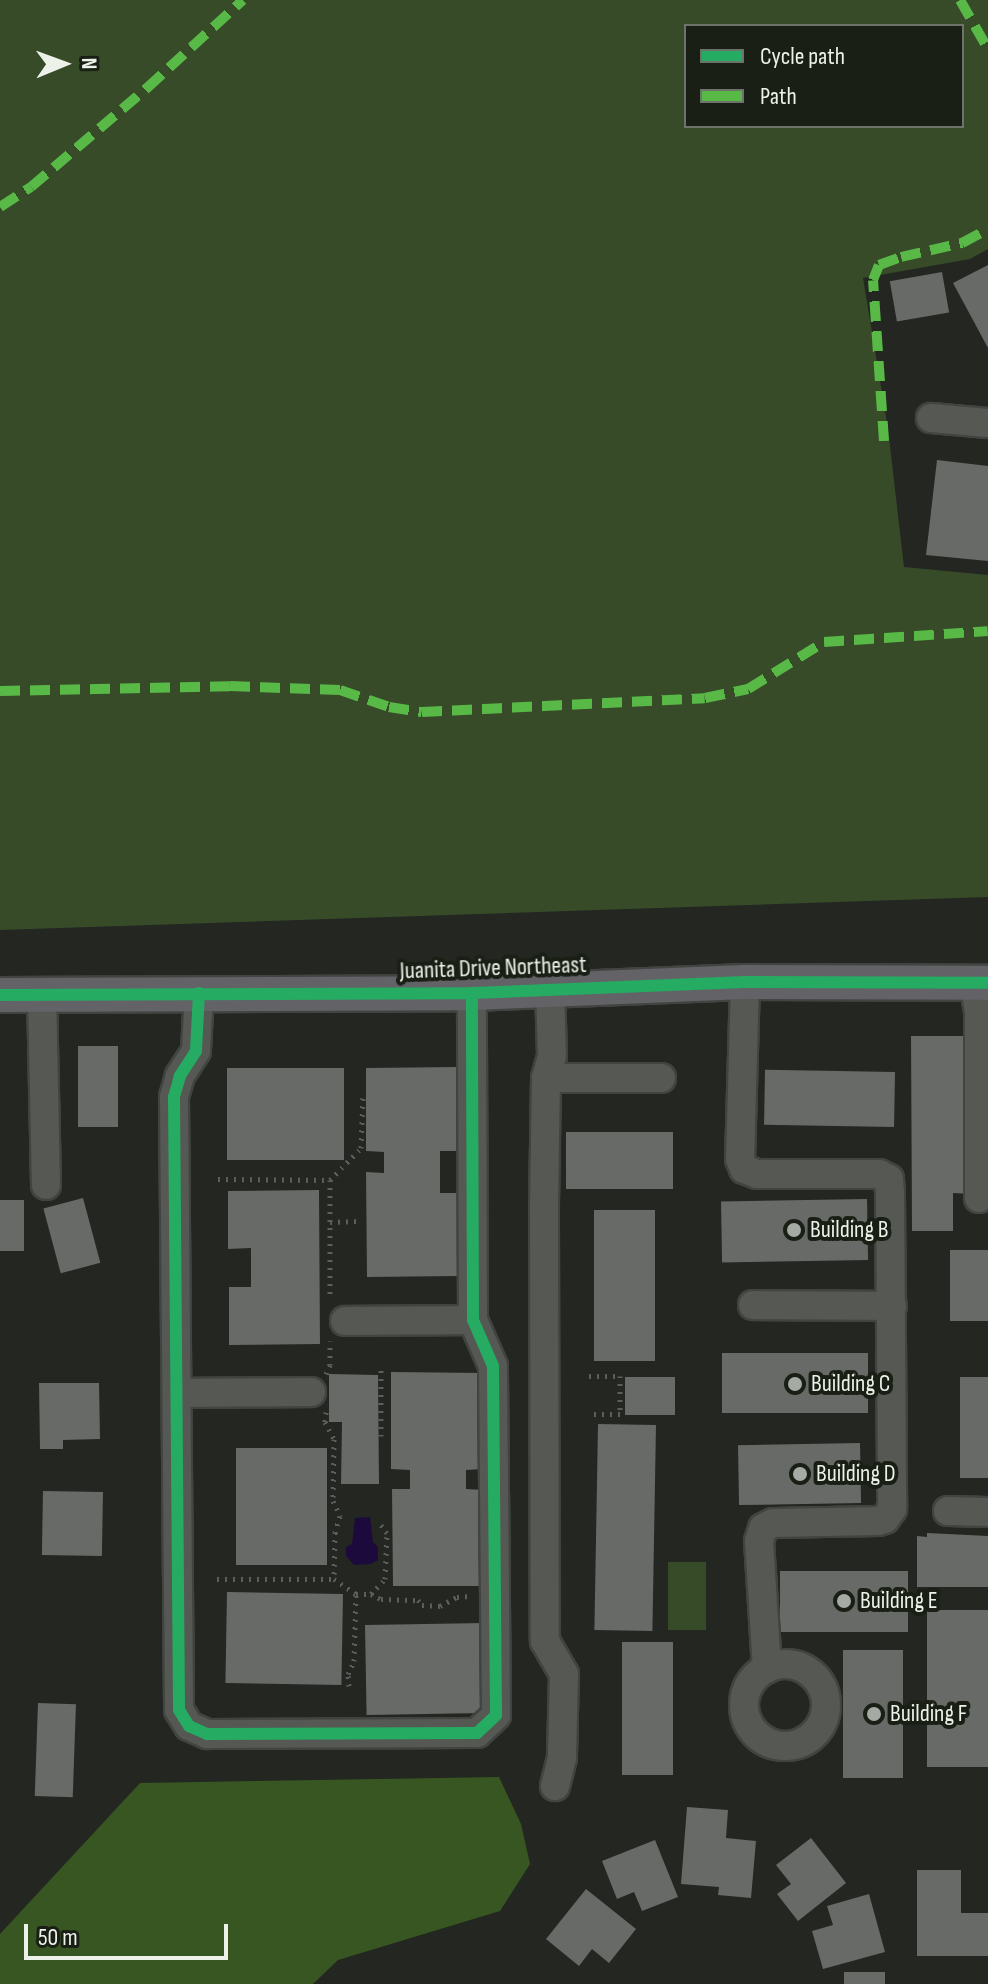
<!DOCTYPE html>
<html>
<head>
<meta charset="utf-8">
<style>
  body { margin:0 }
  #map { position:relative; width:988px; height:1984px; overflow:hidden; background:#232621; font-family:"Sofia Sans Condensed",sans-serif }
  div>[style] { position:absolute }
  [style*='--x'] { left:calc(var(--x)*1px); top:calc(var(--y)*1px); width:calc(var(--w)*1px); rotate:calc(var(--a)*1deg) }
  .green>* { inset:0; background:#374b29; transform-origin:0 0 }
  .forest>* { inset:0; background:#385621 }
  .water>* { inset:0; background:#1d0a3c }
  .building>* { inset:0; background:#676a66; transform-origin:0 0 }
  .path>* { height:5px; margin-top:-2.5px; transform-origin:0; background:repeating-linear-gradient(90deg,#5c5e5b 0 2px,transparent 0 8px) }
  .roads { filter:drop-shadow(2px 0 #414440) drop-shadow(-2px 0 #414440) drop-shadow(0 2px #414440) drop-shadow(0 -2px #414440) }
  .minor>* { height:28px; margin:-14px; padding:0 14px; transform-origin:14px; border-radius:14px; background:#555853 }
  .minor>.ring { margin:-14px; padding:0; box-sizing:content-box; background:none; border:28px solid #555853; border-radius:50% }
  .major>* { height:34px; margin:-17px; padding:0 17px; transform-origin:17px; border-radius:17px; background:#626267 }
  .quiet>* { height:10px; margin-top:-5px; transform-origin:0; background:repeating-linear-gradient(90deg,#58b947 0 20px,transparent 0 30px) }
  .cycleway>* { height:12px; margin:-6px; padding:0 6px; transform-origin:6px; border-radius:6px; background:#26ab63 }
  .dots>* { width:22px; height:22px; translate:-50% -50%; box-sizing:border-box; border:4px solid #191f14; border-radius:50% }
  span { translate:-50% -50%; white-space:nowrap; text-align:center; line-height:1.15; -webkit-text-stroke:8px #191f14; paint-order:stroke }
  .street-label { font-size:24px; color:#ecf1ea }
  .poi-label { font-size:24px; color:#ecf1ea }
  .left { translate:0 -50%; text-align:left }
  .legend { position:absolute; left:684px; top:24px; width:280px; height:104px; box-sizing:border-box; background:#191f14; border:2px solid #6d736a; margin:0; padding:10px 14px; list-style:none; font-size:24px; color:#ecf1ea }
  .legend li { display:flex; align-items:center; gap:16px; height:40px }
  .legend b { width:40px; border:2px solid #6d736a }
  .north { position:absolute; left:24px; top:24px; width:80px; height:80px; -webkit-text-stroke:6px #191f14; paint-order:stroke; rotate:89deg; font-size:22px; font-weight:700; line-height:32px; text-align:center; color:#ecf1ea }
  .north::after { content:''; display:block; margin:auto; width:28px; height:36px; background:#ecf1ea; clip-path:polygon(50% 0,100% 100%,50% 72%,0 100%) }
  .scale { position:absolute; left:24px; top:1924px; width:204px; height:36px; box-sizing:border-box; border:4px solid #ecf1ea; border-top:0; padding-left:10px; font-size:24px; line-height:28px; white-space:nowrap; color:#ecf1ea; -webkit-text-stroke:6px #191f14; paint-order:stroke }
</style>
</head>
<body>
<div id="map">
  <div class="green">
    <div style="clip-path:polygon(evenodd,0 0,988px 0,988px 249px,970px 259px,863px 278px,888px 429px,904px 567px,988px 575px,988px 897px,0 930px,0 0,686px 26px,962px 26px,962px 126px,686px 126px,686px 26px)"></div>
    <div style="left:668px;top:1562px;width:38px;height:68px"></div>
  </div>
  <div class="forest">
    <div style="clip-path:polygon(499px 1777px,521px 1824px,530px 1864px,500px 1911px,338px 1960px,313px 1984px,0 1984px,0 1934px,140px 1783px)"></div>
  </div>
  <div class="water">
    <div style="clip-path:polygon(370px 1517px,373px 1542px,378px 1547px,378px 1560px,371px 1564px,354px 1565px,346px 1556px,346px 1547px,352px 1544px,355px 1518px)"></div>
  </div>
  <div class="building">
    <div style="clip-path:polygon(988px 265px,988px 348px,953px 283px)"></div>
    <div style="left:942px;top:272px;width:41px;height:53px;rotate:80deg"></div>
    <div style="clip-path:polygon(937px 460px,988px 466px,988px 561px,926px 555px)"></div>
    <div style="clip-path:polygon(911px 1036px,969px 1036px,969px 1047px,964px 1047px,964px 1077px,972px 1078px,972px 1194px,953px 1193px,953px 1231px,912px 1231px)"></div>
    <div style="left:78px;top:1046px;width:40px;height:81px"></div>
    <div style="clip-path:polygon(458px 1067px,459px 1151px,440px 1151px,440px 1193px,459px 1193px,459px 1276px,367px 1277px,366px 1172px,384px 1173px,384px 1152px,366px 1151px,366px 1068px)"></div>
    <div style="left:344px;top:1068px;width:92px;height:117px;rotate:90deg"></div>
    <div style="left:895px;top:1072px;width:55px;height:130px;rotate:91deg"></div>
    <div style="left:673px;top:1132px;width:57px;height:107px;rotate:90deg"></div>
    <div style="clip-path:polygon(319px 1190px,320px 1344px,229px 1345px,229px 1287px,251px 1287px,251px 1248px,228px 1249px,228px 1191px)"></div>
    <div style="left:83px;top:1198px;width:67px;height:41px;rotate:75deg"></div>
    <div style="left:867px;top:1199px;width:61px;height:146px;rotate:89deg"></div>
    <div style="left:0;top:1200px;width:24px;height:51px"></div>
    <div style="left:594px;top:1210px;width:61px;height:151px"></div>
    <div style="left:988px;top:1250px;width:71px;height:38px;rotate:90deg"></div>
    <div style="left:868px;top:1353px;width:60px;height:146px;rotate:90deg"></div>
    <div style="clip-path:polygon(391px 1372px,483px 1373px,482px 1469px,466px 1470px,466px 1489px,484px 1490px,484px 1586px,393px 1586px,392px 1489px,410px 1489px,410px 1470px,391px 1469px)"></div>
    <div style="clip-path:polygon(329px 1374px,378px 1375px,379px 1484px,341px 1484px,342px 1422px,329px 1422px)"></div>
    <div style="left:675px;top:1377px;width:38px;height:50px;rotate:90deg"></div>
    <div style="left:960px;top:1377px;width:28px;height:101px"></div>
    <div style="clip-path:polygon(39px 1383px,99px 1383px,100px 1439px,63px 1440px,63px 1449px,40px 1449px)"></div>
    <div style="left:598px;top:1424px;width:58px;height:206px;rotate:1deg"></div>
    <div style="left:860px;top:1443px;width:60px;height:122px;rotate:89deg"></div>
    <div style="left:327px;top:1448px;width:117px;height:91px;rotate:90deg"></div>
    <div style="left:43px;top:1491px;width:60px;height:64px;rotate:1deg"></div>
    <div style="clip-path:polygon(927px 1533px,988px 1536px,988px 1587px,917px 1587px,917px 1536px,927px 1537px)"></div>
    <div style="left:780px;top:1571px;width:128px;height:61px"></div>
    <div style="left:227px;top:1592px;width:116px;height:91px;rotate:1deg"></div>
    <div style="left:988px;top:1610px;width:157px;height:61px;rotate:90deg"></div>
    <div style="left:484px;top:1623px;width:90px;height:119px;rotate:89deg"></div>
    <div style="left:673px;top:1642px;width:133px;height:51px;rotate:90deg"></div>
    <div style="left:903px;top:1650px;width:128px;height:60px;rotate:90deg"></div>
    <div style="left:38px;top:1703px;width:38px;height:93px;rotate:2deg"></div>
    <div style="clip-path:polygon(687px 1807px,728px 1810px,726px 1838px,756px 1841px,751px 1898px,718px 1895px,719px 1887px,681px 1884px)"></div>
    <div style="clip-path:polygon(811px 1838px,846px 1883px,798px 1921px,777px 1894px,791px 1884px,776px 1865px)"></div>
    <div style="clip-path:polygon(655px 1840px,678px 1897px,642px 1911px,634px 1892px,617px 1899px,602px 1861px)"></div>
    <div style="clip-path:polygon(917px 1870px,961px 1870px,961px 1913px,988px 1913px,988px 1956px,917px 1956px)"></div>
    <div style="clip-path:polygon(586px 1889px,636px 1929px,609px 1963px,592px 1949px,579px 1966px,546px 1939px)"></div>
    <div style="clip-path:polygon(869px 1894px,885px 1952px,823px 1969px,812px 1931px,833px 1925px,827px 1906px)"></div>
    <div style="left:844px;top:1972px;width:41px;height:12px"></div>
  </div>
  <div class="path">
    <div style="--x:218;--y:1179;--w:112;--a:0.5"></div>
    <div style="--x:330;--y:1180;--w:119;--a:90"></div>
    <div style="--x:330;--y:1180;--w:45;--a:-45.9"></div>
    <div style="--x:361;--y:1148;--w:52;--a:-87.8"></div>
    <div style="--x:330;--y:1222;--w:29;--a:-2"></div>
    <div style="--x:326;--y:1374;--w:10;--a:-66"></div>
    <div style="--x:330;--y:1365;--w:24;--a:-90"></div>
    <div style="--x:589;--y:1376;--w:31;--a:0"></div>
    <div style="--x:620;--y:1376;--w:38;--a:90"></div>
    <div style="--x:620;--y:1414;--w:31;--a:180"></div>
    <div style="--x:326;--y:1412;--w:10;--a:96"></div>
    <div style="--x:325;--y:1422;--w:19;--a:62"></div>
    <div style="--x:334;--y:1439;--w:62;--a:90.9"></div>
    <div style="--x:333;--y:1501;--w:17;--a:65"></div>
    <div style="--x:340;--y:1516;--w:17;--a:107"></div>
    <div style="--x:335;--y:1532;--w:47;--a:91.2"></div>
    <div style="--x:334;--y:1579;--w:27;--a:34"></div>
    <div style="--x:356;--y:1594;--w:15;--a:0"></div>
    <div style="--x:371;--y:1594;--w:11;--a:27"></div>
    <div style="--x:381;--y:1599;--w:37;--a:2"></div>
    <div style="--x:418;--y:1600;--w:6;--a:51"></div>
    <div style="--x:422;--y:1605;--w:18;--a:3"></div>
    <div style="--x:440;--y:1606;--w:19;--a:-28"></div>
    <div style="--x:457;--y:1597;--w:13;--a:-4"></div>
    <div style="--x:381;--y:1436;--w:71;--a:-90"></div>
    <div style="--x:217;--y:1579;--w:117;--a:0"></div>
    <div style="--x:371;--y:1594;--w:21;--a:-47"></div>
    <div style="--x:385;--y:1579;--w:46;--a:-87.5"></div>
    <div style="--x:387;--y:1533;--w:10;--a:-127"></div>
    <div style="--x:349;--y:1686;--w:12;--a:-95"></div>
    <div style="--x:348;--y:1674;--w:14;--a:-65"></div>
    <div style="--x:354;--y:1661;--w:67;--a:-88.3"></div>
  </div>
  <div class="roads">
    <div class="minor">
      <div style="--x:931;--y:418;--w:57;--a:5"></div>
      <div style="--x:745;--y:982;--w:177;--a:91.6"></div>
      <div style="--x:740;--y:1159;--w:11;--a:68"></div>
      <div style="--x:744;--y:1169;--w:14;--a:21"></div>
      <div style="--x:757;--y:1174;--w:122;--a:0"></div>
      <div style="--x:879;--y:1174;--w:11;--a:27"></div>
      <div style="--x:889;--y:1179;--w:13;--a:86"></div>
      <div style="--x:890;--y:1192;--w:317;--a:89.6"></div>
      <div style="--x:892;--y:1509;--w:12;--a:125"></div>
      <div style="--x:885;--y:1519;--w:7;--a:164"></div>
      <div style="--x:878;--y:1521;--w:105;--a:178.9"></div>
      <div style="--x:773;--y:1523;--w:11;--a:153"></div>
      <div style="--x:763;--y:1528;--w:14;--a:107"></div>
      <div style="--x:759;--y:1541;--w:128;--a:86.4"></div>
      <div style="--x:974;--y:983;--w:29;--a:80"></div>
      <div style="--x:979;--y:1012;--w:186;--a:90"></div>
      <div style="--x:550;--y:988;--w:68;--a:88.3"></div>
      <div style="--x:552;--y:1056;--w:23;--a:105"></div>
      <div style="--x:546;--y:1078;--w:127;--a:90.9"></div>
      <div style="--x:544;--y:1205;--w:436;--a:89.9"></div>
      <div style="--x:545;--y:1641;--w:38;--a:60"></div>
      <div style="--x:564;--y:1674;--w:84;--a:91.4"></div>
      <div style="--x:562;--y:1758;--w:29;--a:104"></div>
      <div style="--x:199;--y:993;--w:58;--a:93"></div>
      <div style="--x:196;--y:1051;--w:30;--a:123"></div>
      <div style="--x:180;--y:1076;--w:22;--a:106"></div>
      <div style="--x:174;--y:1097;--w:613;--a:89.53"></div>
      <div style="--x:179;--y:1710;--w:19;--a:58"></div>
      <div style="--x:189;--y:1726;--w:20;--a:24"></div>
      <div style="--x:207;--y:1734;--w:270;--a:-0.2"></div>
      <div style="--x:477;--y:1733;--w:26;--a:-43"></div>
      <div style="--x:496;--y:1715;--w:349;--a:-90.5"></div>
      <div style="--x:493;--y:1366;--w:50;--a:-113.5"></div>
      <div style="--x:473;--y:1320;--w:327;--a:-90.2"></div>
      <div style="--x:42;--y:994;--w:191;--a:88.8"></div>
      <div style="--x:546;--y:1078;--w:115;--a:0"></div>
      <div style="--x:753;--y:1305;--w:139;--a:0.4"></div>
      <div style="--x:345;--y:1321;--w:128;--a:-0.4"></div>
      <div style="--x:177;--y:1393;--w:134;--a:-0.4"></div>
      <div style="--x:948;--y:1511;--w:40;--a:1.4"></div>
      <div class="ring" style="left:744px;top:1664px;width:54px;height:54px"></div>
    </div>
    <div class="major">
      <div style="--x:0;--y:995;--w:472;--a:-0.2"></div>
      <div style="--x:472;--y:993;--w:273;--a:-2.3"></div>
      <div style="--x:745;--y:982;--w:243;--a:0.2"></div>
    </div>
  </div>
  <div class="quiet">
    <div style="--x:960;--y:0;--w:56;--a:60.3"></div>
    <div style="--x:0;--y:207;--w:37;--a:-33"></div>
    <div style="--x:31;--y:187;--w:153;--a:-40.5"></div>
    <div style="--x:147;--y:88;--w:130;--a:-42.5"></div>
    <div style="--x:884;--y:441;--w:161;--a:-93.9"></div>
    <div style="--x:873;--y:280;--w:16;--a:-68"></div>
    <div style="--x:879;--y:265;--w:23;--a:-20"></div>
    <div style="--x:901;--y:257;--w:63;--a:-12.9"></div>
    <div style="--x:962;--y:243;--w:30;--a:-28"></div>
    <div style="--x:0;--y:691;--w:230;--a:-1.2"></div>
    <div style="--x:230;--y:686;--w:110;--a:2.1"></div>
    <div style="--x:340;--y:690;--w:52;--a:19.1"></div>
    <div style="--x:389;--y:707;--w:33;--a:9"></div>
    <div style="--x:422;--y:712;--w:283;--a:-2.8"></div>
    <div style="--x:705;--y:698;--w:44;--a:-11.8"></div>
    <div style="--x:748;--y:689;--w:89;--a:-31.7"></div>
    <div style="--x:824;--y:642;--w:164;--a:-3.8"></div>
  </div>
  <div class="cycleway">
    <div style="--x:199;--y:993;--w:58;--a:93"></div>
    <div style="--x:196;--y:1051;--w:30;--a:123"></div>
    <div style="--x:180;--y:1076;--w:22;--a:106"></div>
    <div style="--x:174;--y:1097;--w:613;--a:89.53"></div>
    <div style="--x:179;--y:1710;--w:19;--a:58"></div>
    <div style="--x:189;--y:1726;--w:20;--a:24"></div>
    <div style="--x:207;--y:1734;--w:270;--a:-0.2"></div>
    <div style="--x:477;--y:1733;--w:26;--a:-43"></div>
    <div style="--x:496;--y:1715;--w:349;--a:-90.5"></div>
    <div style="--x:493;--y:1366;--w:50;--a:-113.5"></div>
    <div style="--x:473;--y:1320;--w:327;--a:-90.2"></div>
    <div style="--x:0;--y:995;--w:472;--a:-0.2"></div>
    <div style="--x:472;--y:993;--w:273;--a:-2.3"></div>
    <div style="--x:745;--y:982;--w:243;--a:0.2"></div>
  </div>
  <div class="dots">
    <div style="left:794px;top:1230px;background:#a6aaa4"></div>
    <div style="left:795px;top:1384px;background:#a6aaa4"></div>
    <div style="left:800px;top:1474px;background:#a6aaa4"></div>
    <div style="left:844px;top:1601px;background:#a6aaa4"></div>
    <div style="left:874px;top:1714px;background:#a6aaa4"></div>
  </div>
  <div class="street-label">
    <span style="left:493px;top:968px;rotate:-2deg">Juanita Drive Northeast</span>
  </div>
  <div class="poi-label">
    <span class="left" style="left:810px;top:1230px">Building B</span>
    <span class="left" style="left:811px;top:1384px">Building C</span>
    <span class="left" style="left:816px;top:1474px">Building D</span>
    <span class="left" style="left:860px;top:1601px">Building E</span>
    <span class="left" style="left:890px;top:1714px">Building F</span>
  </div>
  <ul class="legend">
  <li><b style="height:10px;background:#26ab63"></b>Cycle path</li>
  <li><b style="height:10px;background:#58b947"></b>Path</li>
  </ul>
  <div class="north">N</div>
  <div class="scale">50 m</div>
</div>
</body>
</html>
